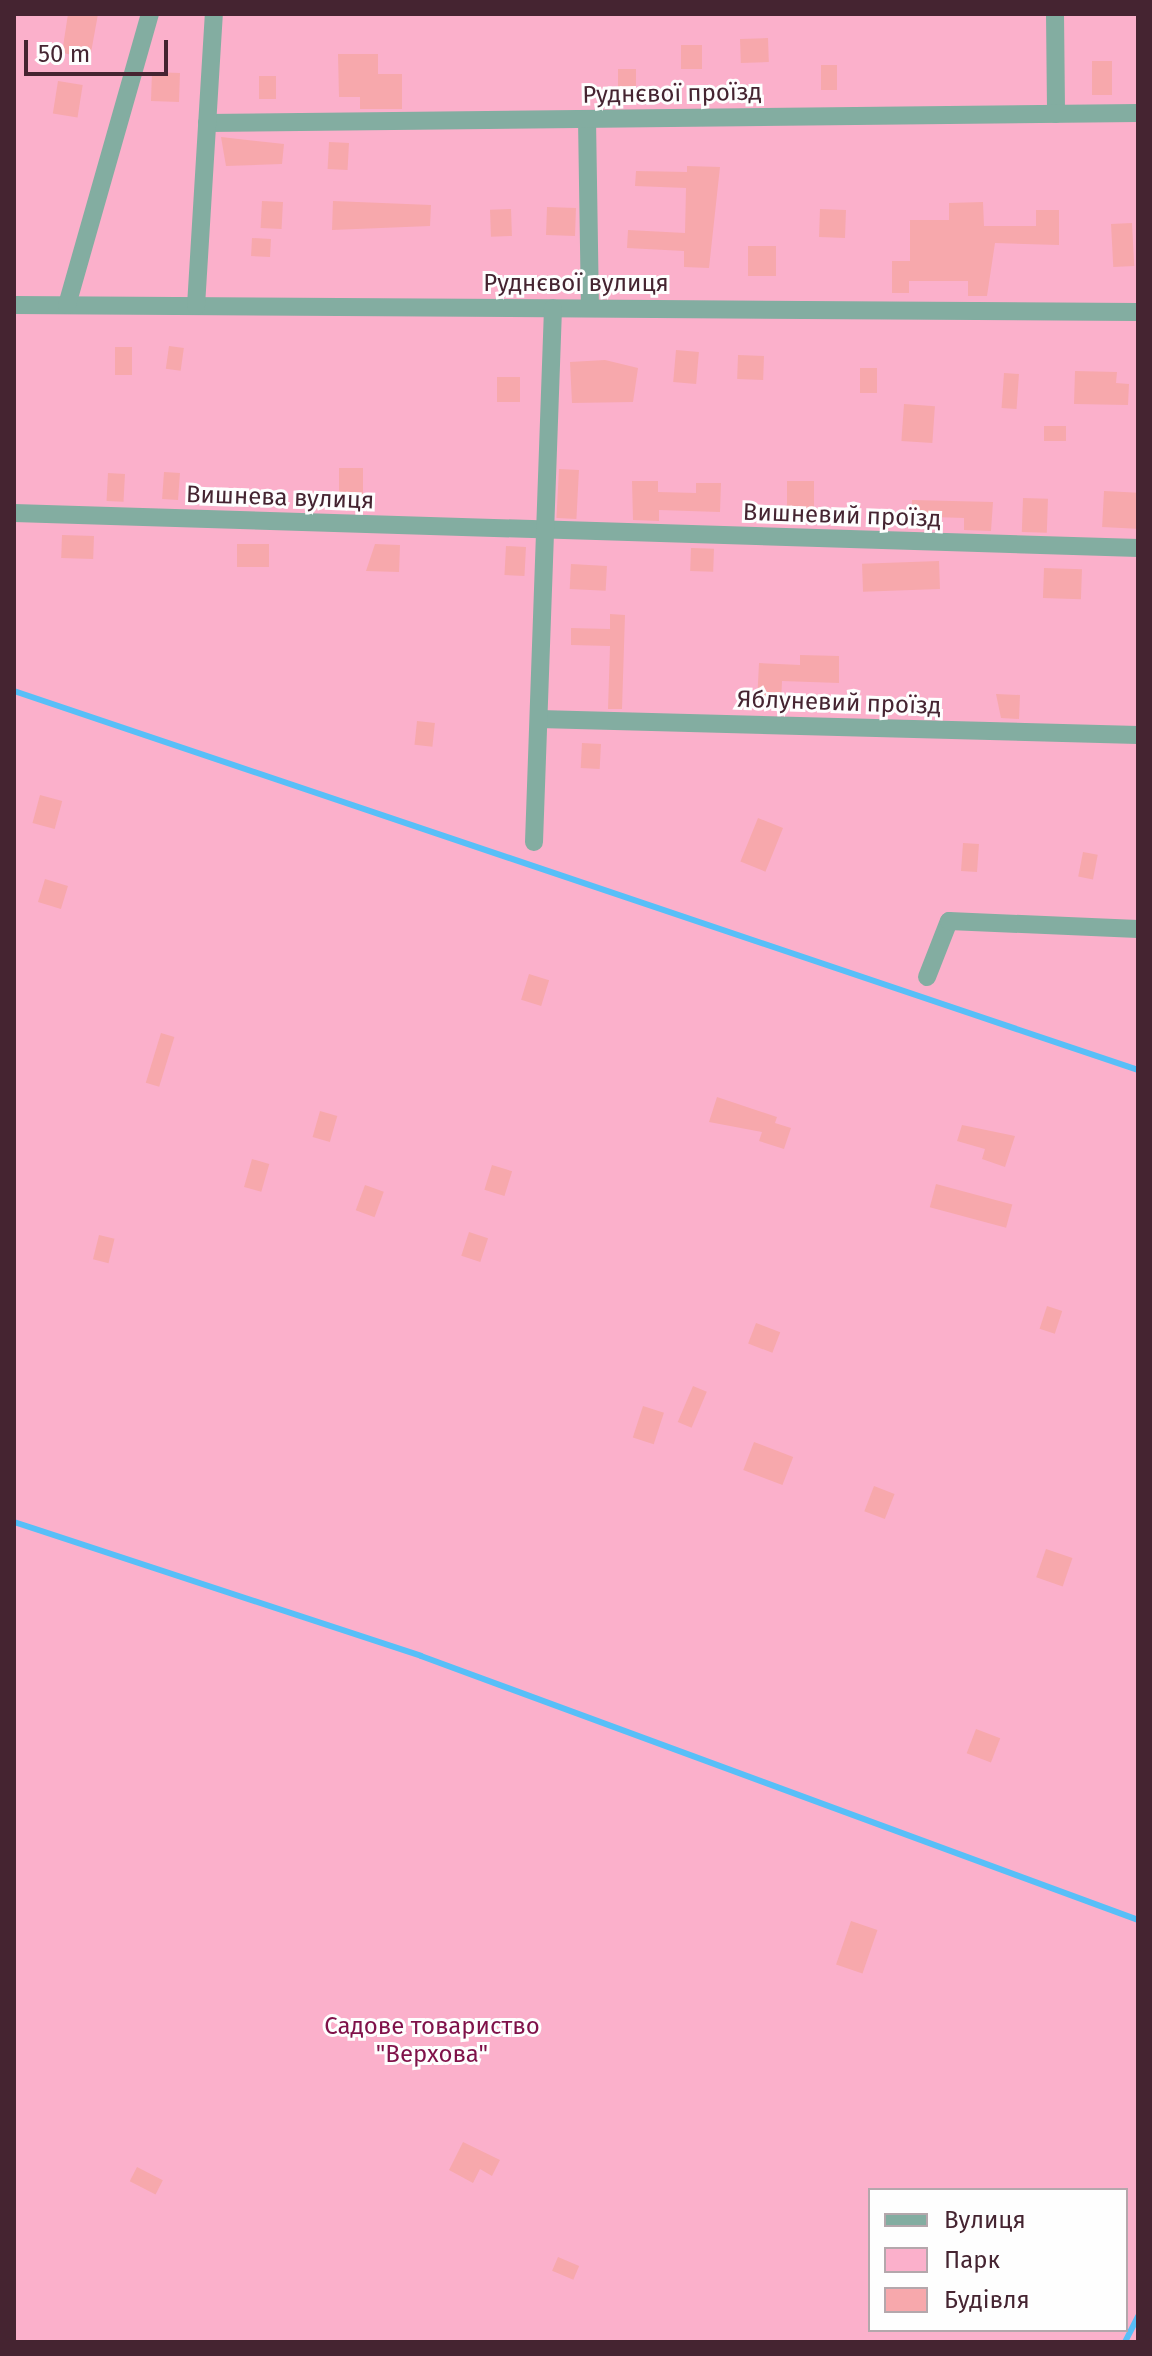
<!DOCTYPE html>
<html>
<head>
<meta charset="utf-8">
<style>
  body { margin:0 }
  #map { position:relative; width:1152px; height:2356px; overflow:hidden; background:#f6d2de; font-family:"Fira Sans",sans-serif }
  div>[style] { position:absolute }
  [style*='--x'] { left:calc(var(--x)*1px); top:calc(var(--y)*1px); width:calc(var(--w)*1px); rotate:calc(var(--a)*1deg) }
  .green>* { inset:0; background:#fbb0cb }
  .stream>* { height:6px; margin:-3px; padding:0 3px; transform-origin:3px; border-radius:3px; background:#58bff8 }
  .building>* { inset:0; background:#f7a8ac; transform-origin:0 0 }
  .street>* { height:18px; margin:-9px; padding:0 9px; transform-origin:9px; border-radius:9px; background:#83ada1 }
  span { translate:-50% -50%; white-space:nowrap; text-align:center; line-height:1.15; -webkit-text-stroke:6px #fefefe; paint-order:stroke }
  .street-label { font-size:24px; color:#452431 }
  .park-label { font-size:24px; color:#7f1149 }
  .frame { position:absolute; inset:0; border:16px solid #452431; pointer-events:none }
  .legend { position:absolute; left:868px; top:2188px; width:260px; height:144px; box-sizing:border-box; background:#fefefe; border:2px solid #b4a7ac; margin:0; padding:10px 14px; list-style:none; font-size:24px; color:#452431 }
  .legend li { display:flex; align-items:center; gap:16px; height:40px }
  .legend b { width:40px; border:2px solid #b4a7ac }
  .scale { position:absolute; left:24px; top:40px; width:144px; height:36px; box-sizing:border-box; border:4px solid #452431; border-top:0; padding-left:10px; font-size:24px; line-height:28px; white-space:nowrap; color:#452431; -webkit-text-stroke:6px #fefefe; paint-order:stroke }
</style>
</head>
<body>
<div id="map">
  <div class="green">
    <div style="clip-path:polygon(evenodd,14px 14px,1138px 14px,1138px 2342px,14px 2342px,14px 14px,870px 2190px,1126px 2190px,1126px 2330px,870px 2330px,870px 2190px)"></div>
  </div>
  <div class="stream">
    <div style="--x:14;--y:691;--w:1186;--a:18.63"></div>
    <div style="--x:14;--y:1522;--w:428;--a:18.2"></div>
    <div style="--x:421;--y:1656;--w:764;--a:20.21"></div>
    <div style="--x:1125;--y:2342;--w:29;--a:-63"></div>
  </div>
  <div class="building">
    <div style="clip-path:polygon(68px 14px,98px 14px,90px 58px,62px 53px)"></div>
    <div style="left:768px;top:38px;width:24px;height:28px;rotate:88deg"></div>
    <div style="left:681px;top:45px;width:21px;height:24px"></div>
    <div style="clip-path:polygon(338px 54px,378px 54px,378px 74px,402px 74px,402px 109px,360px 109px,360px 97px,339px 97px)"></div>
    <div style="left:1092px;top:61px;width:20px;height:34px"></div>
    <div style="left:821px;top:65px;width:16px;height:25px"></div>
    <div style="left:618px;top:69px;width:18px;height:25px"></div>
    <div style="left:152px;top:72px;width:28px;height:29px;rotate:2deg"></div>
    <div style="left:259px;top:76px;width:17px;height:23px"></div>
    <div style="left:58px;top:81px;width:25px;height:33px;rotate:9deg"></div>
    <div style="clip-path:polygon(221px 137px,284px 144px,282px 164px,226px 166px)"></div>
    <div style="left:329px;top:142px;width:20px;height:27px;rotate:3deg"></div>
    <div style="clip-path:polygon(687px 166px,720px 167px,709px 268px,684px 267px,684px 251px,627px 248px,628px 230px,685px 233px,686px 188px,635px 186px,636px 171px,687px 172px)"></div>
    <div style="left:262px;top:201px;width:21px;height:27px;rotate:3deg"></div>
    <div style="clip-path:polygon(333px 201px,431px 205px,430px 226px,332px 230px)"></div>
    <div style="clip-path:polygon(983px 202px,984px 226px,1036px 226px,1036px 210px,1059px 210px,1059px 245px,995px 243px,987px 296px,968px 296px,968px 281px,909px 281px,909px 293px,892px 293px,892px 261px,910px 261px,910px 220px,949px 220px,949px 203px)"></div>
    <div style="left:547px;top:207px;width:29px;height:28px;rotate:2deg"></div>
    <div style="left:511px;top:209px;width:27px;height:21px;rotate:88deg"></div>
    <div style="left:820px;top:209px;width:26px;height:28px;rotate:2deg"></div>
    <div style="left:1132px;top:223px;width:43px;height:21px;rotate:87deg"></div>
    <div style="left:252px;top:238px;width:19px;height:18px;rotate:3deg"></div>
    <div style="left:748px;top:246px;width:28px;height:30px"></div>
    <div style="left:169px;top:346px;width:15px;height:23px;rotate:8deg"></div>
    <div style="left:115px;top:347px;width:17px;height:28px"></div>
    <div style="left:676px;top:350px;width:23px;height:32px;rotate:5deg"></div>
    <div style="left:738px;top:355px;width:26px;height:24px;rotate:2deg"></div>
    <div style="clip-path:polygon(605px 360px,638px 368px,633px 402px,572px 403px,570px 362px)"></div>
    <div style="left:860px;top:368px;width:17px;height:25px"></div>
    <div style="clip-path:polygon(1075px 371px,1117px 372px,1116px 383px,1129px 384px,1128px 405px,1074px 404px)"></div>
    <div style="left:1004px;top:373px;width:15px;height:35px;rotate:4deg"></div>
    <div style="left:497px;top:377px;width:23px;height:25px"></div>
    <div style="left:904px;top:404px;width:31px;height:37px;rotate:4deg"></div>
    <div style="left:1044px;top:426px;width:22px;height:15px"></div>
    <div style="left:339px;top:468px;width:24px;height:31px"></div>
    <div style="left:559px;top:469px;width:20px;height:49px;rotate:3deg"></div>
    <div style="left:164px;top:472px;width:16px;height:27px;rotate:4deg"></div>
    <div style="left:108px;top:473px;width:17px;height:28px;rotate:3deg"></div>
    <div style="clip-path:polygon(632px 481px,658px 481px,658px 492px,696px 493px,696px 483px,721px 483px,720px 512px,659px 510px,659px 521px,633px 520px)"></div>
    <div style="left:787px;top:481px;width:27px;height:35px"></div>
    <div style="left:1104px;top:491px;width:34px;height:36px;rotate:3deg"></div>
    <div style="left:1023px;top:498px;width:25px;height:34px;rotate:2deg"></div>
    <div style="clip-path:polygon(912px 500px,993px 502px,991px 531px,964px 530px,964px 518px,934px 517px,933px 529px,911px 528px)"></div>
    <div style="left:62px;top:535px;width:32px;height:23px;rotate:2deg"></div>
    <div style="left:237px;top:544px;width:32px;height:23px"></div>
    <div style="clip-path:polygon(375px 544px,400px 545px,399px 572px,366px 571px)"></div>
    <div style="left:506px;top:546px;width:20px;height:29px;rotate:3deg"></div>
    <div style="left:691px;top:548px;width:23px;height:23px;rotate:2deg"></div>
    <div style="left:939px;top:561px;width:28px;height:77px;rotate:88deg"></div>
    <div style="left:571px;top:564px;width:36px;height:25px;rotate:3deg"></div>
    <div style="left:1044px;top:568px;width:38px;height:30px;rotate:2deg"></div>
    <div style="clip-path:polygon(610px 614px,625px 615px,622px 709px,608px 709px,610px 646px,571px 645px,571px 628px,610px 629px)"></div>
    <div style="clip-path:polygon(800px 655px,839px 656px,839px 683px,782px 681px,781px 704px,757px 703px,759px 663px,800px 665px)"></div>
    <div style="clip-path:polygon(996px 694px,1020px 695px,1019px 719px,1001px 718px)"></div>
    <div style="left:417px;top:721px;width:18px;height:24px;rotate:6deg"></div>
    <div style="left:582px;top:743px;width:19px;height:25px;rotate:3deg"></div>
    <div style="left:40px;top:795px;width:23px;height:29px;rotate:15deg"></div>
    <div style="left:758px;top:818px;width:27px;height:47px;rotate:22deg"></div>
    <div style="left:963px;top:843px;width:16px;height:28px;rotate:4deg"></div>
    <div style="left:1083px;top:852px;width:15px;height:25px;rotate:11deg"></div>
    <div style="left:45px;top:879px;width:24px;height:24px;rotate:17deg"></div>
    <div style="left:529px;top:974px;width:21px;height:27px;rotate:17deg"></div>
    <div style="left:161px;top:1033px;width:14px;height:52px;rotate:17deg"></div>
    <div style="clip-path:polygon(717px 1097px,777px 1117px,775px 1123px,791px 1128px,784px 1149px,759px 1141px,762px 1132px,709px 1122px)"></div>
    <div style="left:320px;top:1111px;width:18px;height:27px;rotate:16deg"></div>
    <div style="clip-path:polygon(962px 1125px,1015px 1136px,1005px 1167px,982px 1159px,985px 1149px,957px 1141px)"></div>
    <div style="left:252px;top:1159px;width:18px;height:29px;rotate:16deg"></div>
    <div style="left:492px;top:1165px;width:21px;height:26px;rotate:17deg"></div>
    <div style="left:936px;top:1184px;width:79px;height:24px;rotate:15deg"></div>
    <div style="left:365px;top:1185px;width:20px;height:27px;rotate:20deg"></div>
    <div style="left:469px;top:1232px;width:20px;height:25px;rotate:18deg"></div>
    <div style="left:99px;top:1235px;width:16px;height:25px;rotate:14deg"></div>
    <div style="left:1047px;top:1306px;width:16px;height:24px;rotate:18deg"></div>
    <div style="left:756px;top:1323px;width:26px;height:22px;rotate:21deg"></div>
    <div style="left:693px;top:1386px;width:15px;height:39px;rotate:23deg"></div>
    <div style="left:643px;top:1406px;width:22px;height:33px;rotate:18deg"></div>
    <div style="left:754px;top:1442px;width:42px;height:30px;rotate:21deg"></div>
    <div style="left:874px;top:1486px;width:22px;height:27px;rotate:21deg"></div>
    <div style="left:1046px;top:1549px;width:28px;height:30px;rotate:19deg"></div>
    <div style="left:976px;top:1729px;width:26px;height:26px;rotate:21deg"></div>
    <div style="left:851px;top:1921px;width:28px;height:46px;rotate:19deg"></div>
    <div style="clip-path:polygon(463px 2142px,500px 2160px,492px 2176px,480px 2169px,473px 2183px,449px 2170px)"></div>
    <div style="left:137px;top:2167px;width:29px;height:16px;rotate:27deg"></div>
    <div style="left:558px;top:2257px;width:23px;height:15px;rotate:23deg"></div>
  </div>
  <div class="street">
    <div style="--x:1055;--y:14;--w:100;--a:89.4"></div>
    <div style="--x:587;--y:119;--w:189;--a:89.1"></div>
    <div style="--x:207;--y:123;--w:931;--a:-0.62"></div>
    <div style="--x:14;--y:305;--w:1124;--a:0.36"></div>
    <div style="--x:67;--y:305;--w:303;--a:-74.1"></div>
    <div style="--x:196;--y:306;--w:293;--a:-86.5"></div>
    <div style="--x:14;--y:513;--w:1125;--a:1.78"></div>
    <div style="--x:539;--y:719;--w:599;--a:1.53"></div>
    <div style="--x:534;--y:842;--w:534;--a:-87.96"></div>
    <div style="--x:927;--y:977;--w:60;--a:-68.6"></div>
    <div style="--x:949;--y:921;--w:189;--a:2.4"></div>
  </div>
  <div class="street-label">
    <span style="left:672px;top:94px;rotate:-1deg">Руднєвої проїзд</span>
    <span style="left:576px;top:284px">Руднєвої вулиця</span>
    <span style="left:280px;top:498px;rotate:2deg">Вишнева вулиця</span>
    <span style="left:842px;top:516px;rotate:2deg">Вишневий проїзд</span>
    <span style="left:839px;top:703px;rotate:2deg">Яблуневий проїзд</span>
  </div>
  <div class="park-label">
    <span style="left:432px;top:2041px">Садове товариство<br>"Верхова"</span>
  </div>
  <div class="frame"></div>
  <ul class="legend">
  <li><b style="height:10px;background:#83ada1"></b>Вулиця</li>
  <li><b style="height:22px;background:#fbb0cb"></b>Парк</li>
  <li><b style="height:22px;background:#f7a8ac"></b>Будівля</li>
  </ul>
  <div class="scale">50 m</div>
</div>
</body>
</html>
